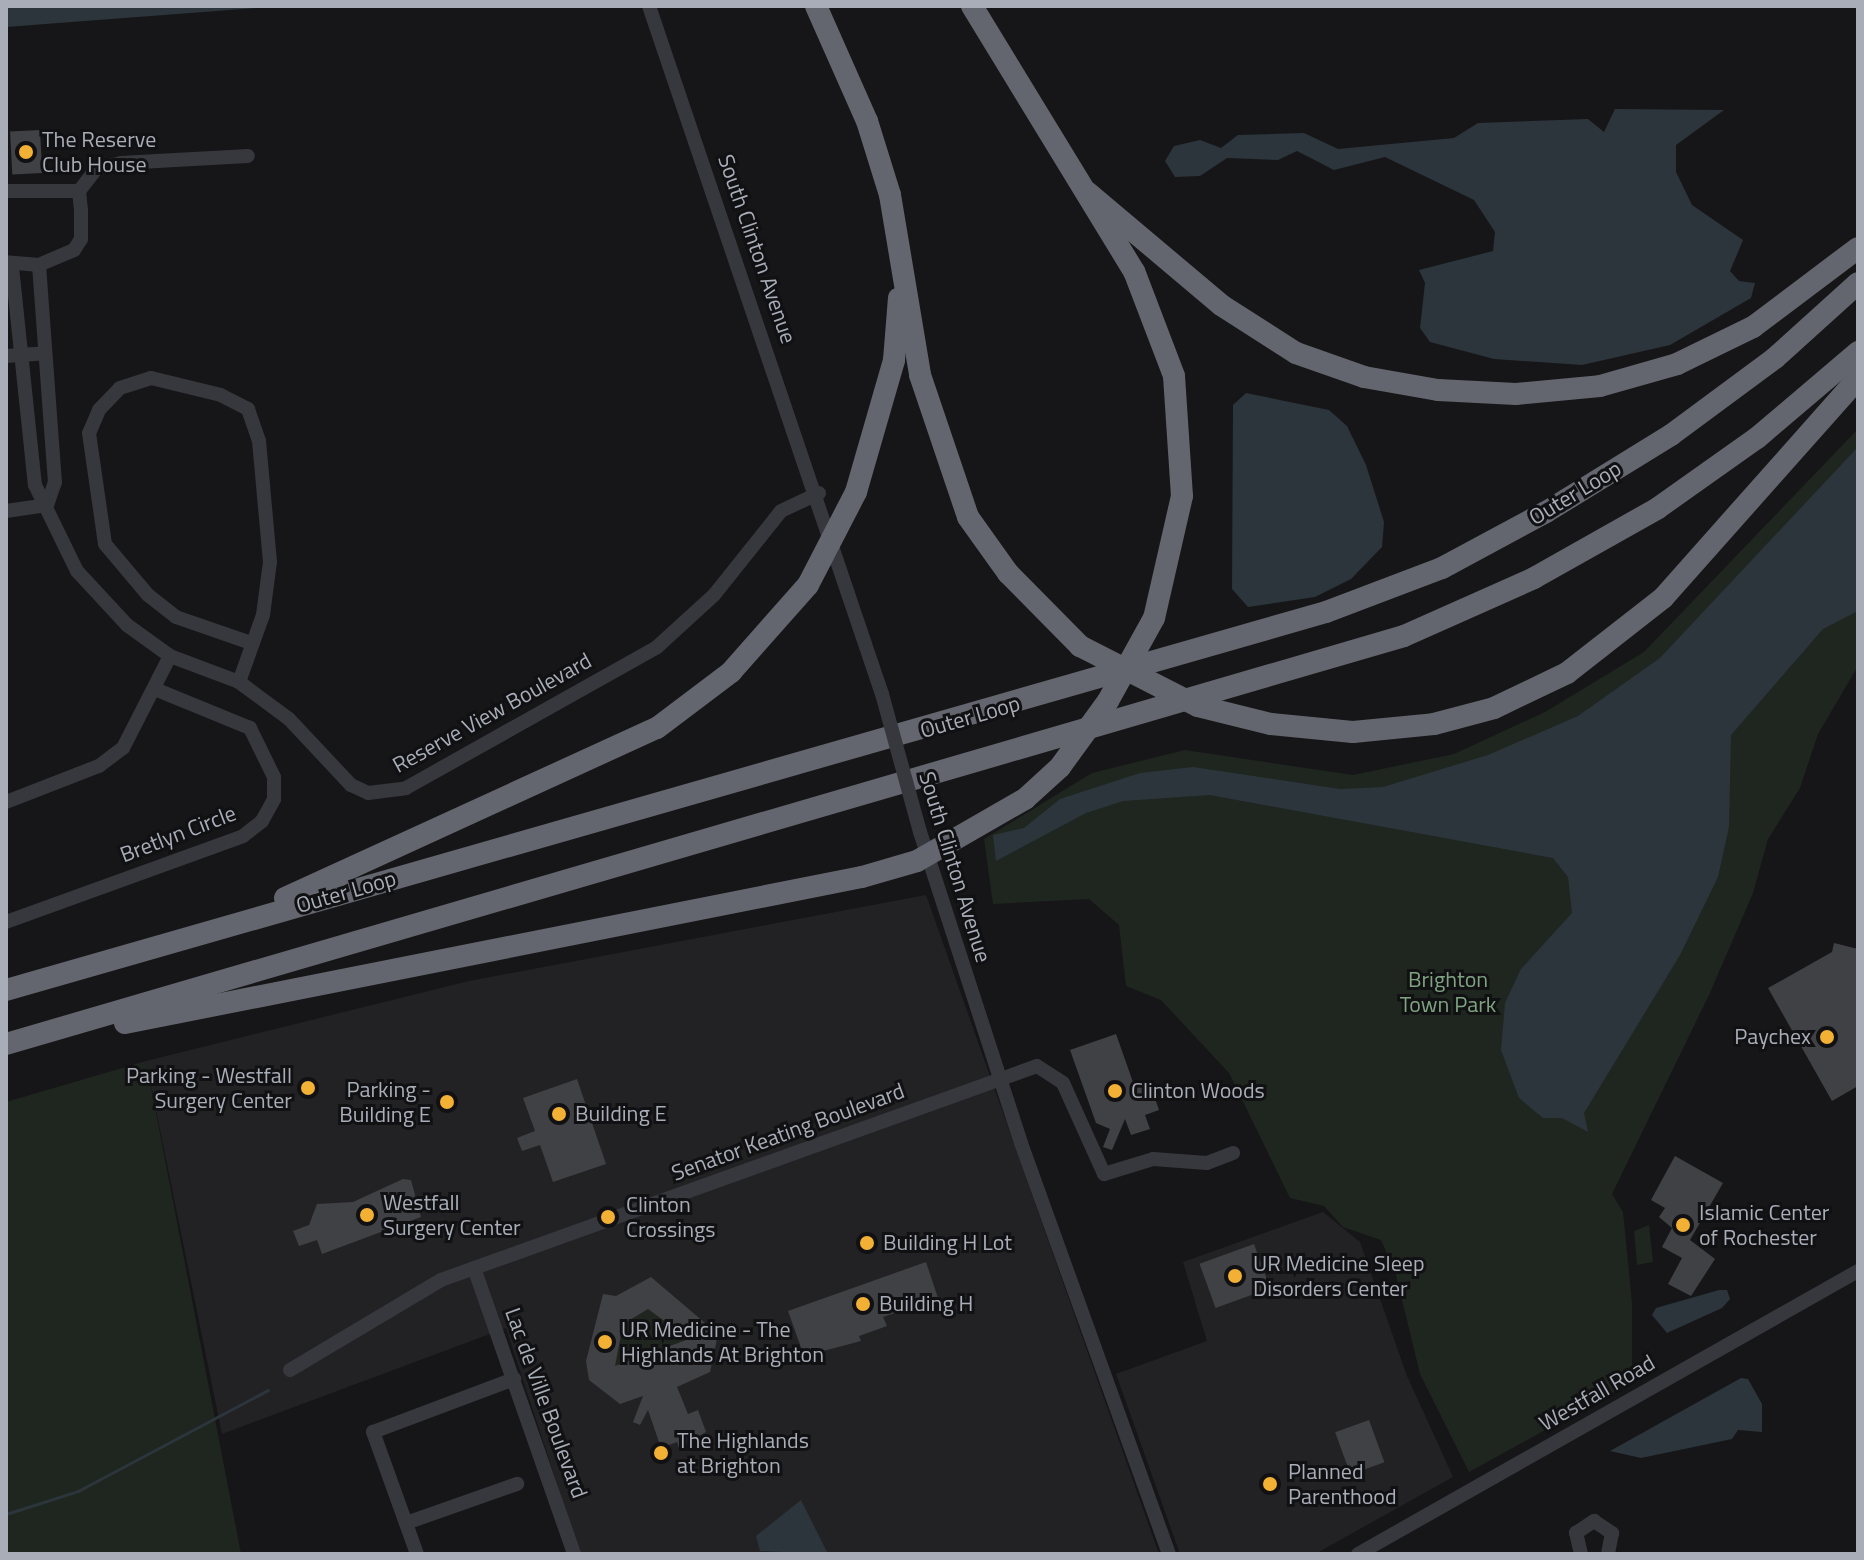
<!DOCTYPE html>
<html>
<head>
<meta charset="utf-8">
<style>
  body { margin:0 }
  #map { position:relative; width:1864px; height:1560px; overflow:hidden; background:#161618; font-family:"Titillium Web",sans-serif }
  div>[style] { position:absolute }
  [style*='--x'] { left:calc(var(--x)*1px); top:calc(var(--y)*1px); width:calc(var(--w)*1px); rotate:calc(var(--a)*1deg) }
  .built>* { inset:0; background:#222225 }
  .green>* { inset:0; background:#1e261f }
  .water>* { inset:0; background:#2c353c }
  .stream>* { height:3px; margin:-1.5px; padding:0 1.5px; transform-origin:1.5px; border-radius:1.5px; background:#2c353c }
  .building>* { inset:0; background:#404145; transform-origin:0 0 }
  .minor>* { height:14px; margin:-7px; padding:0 7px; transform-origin:7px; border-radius:7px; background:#37383d }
  .highway>* { height:22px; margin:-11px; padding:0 11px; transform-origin:11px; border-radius:11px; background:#63666e }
  .minor-bridge>* { height:14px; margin:-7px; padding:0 7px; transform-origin:7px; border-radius:7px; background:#37383d }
  .highway-bridge>* { height:22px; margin:-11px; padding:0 11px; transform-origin:11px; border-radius:11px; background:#63666e }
  .dots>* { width:22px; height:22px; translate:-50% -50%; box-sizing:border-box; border:4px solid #111113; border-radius:50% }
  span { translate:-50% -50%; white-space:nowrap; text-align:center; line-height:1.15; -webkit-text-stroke:6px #111113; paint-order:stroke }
  .poi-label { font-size:22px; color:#a8adb8 }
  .left { translate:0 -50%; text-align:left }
  .right { translate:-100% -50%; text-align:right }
  .street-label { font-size:22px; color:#a8adb8 }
  .park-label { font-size:22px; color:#7fa381 }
  .frame { position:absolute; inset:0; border:8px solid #a8adb8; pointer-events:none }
</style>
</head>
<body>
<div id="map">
  <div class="built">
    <div style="clip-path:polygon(926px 895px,1159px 1554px,580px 1554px,506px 1328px,222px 1434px,146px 1061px,469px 981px)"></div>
    <div style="clip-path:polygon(1323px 1212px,1360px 1242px,1407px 1376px,1453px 1477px,1315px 1554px,1180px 1554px,1116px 1374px,1207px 1341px,1183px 1262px)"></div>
  </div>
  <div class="green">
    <div style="clip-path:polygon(1858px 429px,1858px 666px,1818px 734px,1800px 788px,1768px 839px,1753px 893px,1709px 995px,1612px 1194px,1623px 1212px,1632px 1303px,1632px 1382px,1469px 1472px,1420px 1374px,1395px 1271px,1381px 1240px,1343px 1227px,1324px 1206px,1290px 1198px,1229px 1073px,1161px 1000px,1126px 986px,1119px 925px,1089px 899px,993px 904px,984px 839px,1092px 773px,1185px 750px,1353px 775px,1454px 754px,1545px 712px,1644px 652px)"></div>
    <div style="clip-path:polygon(146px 1061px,241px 1554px,6px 1554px,6px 1102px)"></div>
    <div style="clip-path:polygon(1649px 1225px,1653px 1262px,1637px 1265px,1634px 1231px)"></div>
    <div style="clip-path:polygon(646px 1307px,694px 1340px,633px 1360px,620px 1376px,613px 1363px,623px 1324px,628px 1314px)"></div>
  </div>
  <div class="water">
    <div style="clip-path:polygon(6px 6px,283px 6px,6px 27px)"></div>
    <div style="clip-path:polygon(1615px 109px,1724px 110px,1676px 145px,1676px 172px,1692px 205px,1743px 240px,1730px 271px,1739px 281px,1755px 283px,1751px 298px,1670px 345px,1582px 365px,1494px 359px,1430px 342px,1420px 328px,1425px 283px,1419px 270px,1493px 251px,1495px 232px,1474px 200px,1385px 157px,1334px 170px,1297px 151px,1278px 160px,1227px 158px,1200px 176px,1175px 177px,1165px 161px,1174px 146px,1200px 140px,1221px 148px,1238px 135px,1304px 133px,1338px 149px,1454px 138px,1478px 123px,1588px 119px,1604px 132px)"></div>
    <div style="clip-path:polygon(1246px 393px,1329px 410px,1347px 426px,1366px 465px,1384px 522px,1382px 547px,1351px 579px,1315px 597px,1248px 607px,1232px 589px,1233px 405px)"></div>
    <div style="clip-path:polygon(1858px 447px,1858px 611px,1823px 629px,1731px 735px,1729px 827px,1718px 877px,1680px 955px,1584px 1113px,1588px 1132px,1562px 1118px,1543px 1118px,1519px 1098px,1501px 1050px,1505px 1003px,1521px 969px,1572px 913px,1568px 877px,1553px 858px,1210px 795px,1123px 801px,1086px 813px,996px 861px,993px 835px,1024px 828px,1060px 799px,1140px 773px,1193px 767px,1340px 789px,1383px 787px,1488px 755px,1578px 716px,1660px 658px)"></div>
    <div style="clip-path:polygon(1719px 1290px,1727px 1290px,1730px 1299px,1722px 1308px,1667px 1333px,1652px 1315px,1656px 1308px)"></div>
    <div style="clip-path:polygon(1741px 1378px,1748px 1379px,1762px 1404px,1762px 1432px,1738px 1430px,1732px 1439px,1641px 1458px,1610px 1451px)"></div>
    <div style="clip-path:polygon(801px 1500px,828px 1554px,760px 1551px,756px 1536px)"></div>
  </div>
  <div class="stream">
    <div style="--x:6;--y:1514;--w:76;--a:-17.7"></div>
    <div style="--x:78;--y:1491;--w:215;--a:-28"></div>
  </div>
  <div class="building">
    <div style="left:40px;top:130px;width:43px;height:30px;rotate:87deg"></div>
    <div style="clip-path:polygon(1834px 943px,1858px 949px,1858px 1086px,1832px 1101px,1768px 988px,1832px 952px)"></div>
    <div style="clip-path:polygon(1116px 1034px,1134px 1085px,1152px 1090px,1159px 1110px,1145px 1115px,1150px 1129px,1131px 1135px,1125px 1119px,1112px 1150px,1103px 1147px,1110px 1129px,1096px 1123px,1070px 1050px)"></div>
    <div style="clip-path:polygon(577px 1079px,606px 1164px,553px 1182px,540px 1145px,522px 1151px,517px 1138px,535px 1131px,523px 1098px)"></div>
    <div style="clip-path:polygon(1675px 1156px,1723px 1183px,1690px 1240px,1715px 1259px,1691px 1296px,1668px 1284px,1682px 1258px,1662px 1247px,1672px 1228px,1659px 1217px,1665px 1208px,1651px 1200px)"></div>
    <div style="clip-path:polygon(403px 1179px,411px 1180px,421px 1217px,322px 1254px,317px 1240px,299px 1246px,293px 1231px,309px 1225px,317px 1204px,353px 1202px)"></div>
    <div style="left:1254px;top:1244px;width:47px;height:58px;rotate:70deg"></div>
    <div style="clip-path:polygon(926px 1262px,938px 1298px,883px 1317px,887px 1326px,859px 1336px,861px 1341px,804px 1356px,788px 1311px)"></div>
    <div style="clip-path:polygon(evenodd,651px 1277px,718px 1334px,710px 1372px,677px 1387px,688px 1414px,698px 1410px,706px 1432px,679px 1448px,677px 1442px,661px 1448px,648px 1410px,640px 1425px,633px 1422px,643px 1396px,620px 1404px,589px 1380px,586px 1361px,603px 1294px,616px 1296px,651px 1277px,648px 1309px,689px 1339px,615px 1366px,623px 1324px,648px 1309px)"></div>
    <div style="left:1369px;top:1420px;width:45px;height:36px;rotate:70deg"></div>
  </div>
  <div class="minor">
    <div style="--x:649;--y:6;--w:726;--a:71.29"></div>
    <div style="--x:6;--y:191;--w:73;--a:0"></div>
    <div style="--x:79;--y:191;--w:20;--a:84"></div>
    <div style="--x:81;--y:211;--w:28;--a:90"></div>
    <div style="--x:81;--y:239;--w:13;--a:122"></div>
    <div style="--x:74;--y:250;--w:38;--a:157"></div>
    <div style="--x:39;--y:265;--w:33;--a:-175"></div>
    <div style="--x:79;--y:191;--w:28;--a:-52"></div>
    <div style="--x:96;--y:169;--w:26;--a:-13"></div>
    <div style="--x:121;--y:163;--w:127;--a:-3.2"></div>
    <div style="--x:39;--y:265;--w:218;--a:85.8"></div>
    <div style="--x:55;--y:482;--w:24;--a:109"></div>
    <div style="--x:12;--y:267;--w:219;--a:84"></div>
    <div style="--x:35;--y:485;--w:96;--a:64"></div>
    <div style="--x:77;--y:571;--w:74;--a:47.2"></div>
    <div style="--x:127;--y:625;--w:53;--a:35.8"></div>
    <div style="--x:170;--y:656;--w:74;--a:20.6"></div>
    <div style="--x:239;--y:682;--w:62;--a:36.5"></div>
    <div style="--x:289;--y:719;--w:91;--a:46.8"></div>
    <div style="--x:351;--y:785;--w:19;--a:25"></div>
    <div style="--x:368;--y:793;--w:38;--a:-7"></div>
    <div style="--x:406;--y:788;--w:288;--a:-29.3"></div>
    <div style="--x:657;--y:647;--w:77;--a:-42.4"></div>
    <div style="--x:714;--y:595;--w:107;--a:-51.4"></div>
    <div style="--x:781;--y:511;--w:42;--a:-25.3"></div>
    <div style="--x:6;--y:356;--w:39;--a:-4"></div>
    <div style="--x:6;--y:511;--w:41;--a:-8.3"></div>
    <div style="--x:239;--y:682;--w:71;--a:-70.3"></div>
    <div style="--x:263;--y:615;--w:53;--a:-82.5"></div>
    <div style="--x:270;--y:562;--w:121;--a:-95.2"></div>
    <div style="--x:259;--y:441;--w:34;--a:-109"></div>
    <div style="--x:248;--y:409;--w:30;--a:-153"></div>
    <div style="--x:221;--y:395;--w:72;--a:-166.3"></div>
    <div style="--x:151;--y:378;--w:33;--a:162"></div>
    <div style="--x:120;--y:388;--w:30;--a:134"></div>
    <div style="--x:99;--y:410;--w:25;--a:113"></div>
    <div style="--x:89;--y:433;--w:112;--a:81.8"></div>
    <div style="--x:105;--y:544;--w:67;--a:49.9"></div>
    <div style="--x:148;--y:595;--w:36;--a:38"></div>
    <div style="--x:176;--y:617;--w:79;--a:19.1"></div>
    <div style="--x:6;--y:802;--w:100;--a:-21.2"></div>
    <div style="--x:99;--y:766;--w:30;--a:-37"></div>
    <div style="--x:123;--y:748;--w:103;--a:-62.9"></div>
    <div style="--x:920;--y:832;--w:327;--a:72"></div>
    <div style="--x:1021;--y:1143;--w:437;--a:70.2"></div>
    <div style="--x:6;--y:922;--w:252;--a:-19.9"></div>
    <div style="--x:243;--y:836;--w:24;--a:-38"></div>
    <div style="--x:262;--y:821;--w:25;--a:-61"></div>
    <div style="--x:274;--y:799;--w:22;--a:-90"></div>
    <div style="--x:274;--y:777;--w:55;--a:-116.1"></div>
    <div style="--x:250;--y:728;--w:103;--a:-157.7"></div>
    <div style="--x:474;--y:1268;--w:303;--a:70.7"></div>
    <div style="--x:290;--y:1370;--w:176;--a:-30.8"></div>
    <div style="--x:441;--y:1280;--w:633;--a:-19.75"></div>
    <div style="--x:1037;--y:1066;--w:31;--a:33"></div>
    <div style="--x:1063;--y:1083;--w:100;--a:65.7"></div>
    <div style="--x:1104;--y:1174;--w:51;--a:-17"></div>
    <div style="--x:1153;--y:1159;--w:54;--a:4.2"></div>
    <div style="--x:1207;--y:1163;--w:28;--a:-21"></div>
    <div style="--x:406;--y:1523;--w:118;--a:-19.4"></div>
    <div style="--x:417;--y:1554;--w:130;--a:-109.8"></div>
    <div style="--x:373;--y:1432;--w:151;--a:-20.6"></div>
    <div style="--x:1358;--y:1554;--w:575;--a:-29.51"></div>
    <div style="--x:1581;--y:1554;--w:22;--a:-103"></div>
    <div style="--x:1576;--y:1533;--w:22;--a:-34"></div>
    <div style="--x:1594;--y:1521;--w:22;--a:34"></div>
    <div style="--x:1612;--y:1533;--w:21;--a:101"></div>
  </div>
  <div class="highway">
    <div style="--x:816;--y:6;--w:126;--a:66.1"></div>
    <div style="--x:867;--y:121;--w:77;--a:72.7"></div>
    <div style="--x:890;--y:195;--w:182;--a:80.5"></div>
    <div style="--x:920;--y:375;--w:150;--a:71.3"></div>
    <div style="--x:968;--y:517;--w:69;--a:54.5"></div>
    <div style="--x:1008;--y:573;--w:103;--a:45.4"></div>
    <div style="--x:972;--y:6;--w:311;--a:58.6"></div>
    <div style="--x:1134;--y:271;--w:112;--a:69.1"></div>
    <div style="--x:1174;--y:376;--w:120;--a:86.2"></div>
    <div style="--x:1182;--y:496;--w:125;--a:102.9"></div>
    <div style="--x:1087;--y:192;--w:175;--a:40.1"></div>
    <div style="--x:1221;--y:305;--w:89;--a:32.6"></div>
    <div style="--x:1296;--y:353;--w:72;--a:19.4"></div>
    <div style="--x:1364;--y:377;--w:75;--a:10"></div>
    <div style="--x:1438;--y:390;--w:78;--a:2.9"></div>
    <div style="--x:1516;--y:394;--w:84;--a:-5.4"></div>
    <div style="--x:1600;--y:386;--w:80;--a:-15.9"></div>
    <div style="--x:1677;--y:364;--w:85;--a:-26"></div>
    <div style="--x:1753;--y:327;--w:131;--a:-37"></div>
    <div style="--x:856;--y:492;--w:137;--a:-73.9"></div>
    <div style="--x:894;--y:360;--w:62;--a:-85.4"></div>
    <div style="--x:1271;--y:724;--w:82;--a:5.6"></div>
    <div style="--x:1353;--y:732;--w:81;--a:-5.6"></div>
    <div style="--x:1434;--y:724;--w:62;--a:-14.9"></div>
    <div style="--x:1494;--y:708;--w:81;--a:-25.6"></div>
    <div style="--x:1567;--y:673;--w:122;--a:-38"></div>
    <div style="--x:1663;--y:598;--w:294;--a:-48.4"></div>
    <div style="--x:285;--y:898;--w:409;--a:-24.6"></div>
    <div style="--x:657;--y:728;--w:93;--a:-37.1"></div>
    <div style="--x:731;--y:672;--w:116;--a:-48.5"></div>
    <div style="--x:6;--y:990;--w:1373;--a:-15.98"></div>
    <div style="--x:1326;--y:612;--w:124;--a:-20.8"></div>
    <div style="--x:1442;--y:568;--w:118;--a:-28.3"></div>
    <div style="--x:1546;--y:512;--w:147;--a:-31.6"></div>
    <div style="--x:1671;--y:435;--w:129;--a:-36.5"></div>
    <div style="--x:1775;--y:358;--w:112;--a:-42.1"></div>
    <div style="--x:125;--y:1023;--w:751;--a:-11.21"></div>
    <div style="--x:6;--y:1044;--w:1456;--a:-16.27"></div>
    <div style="--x:1404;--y:636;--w:142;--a:-24"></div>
    <div style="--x:1534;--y:578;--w:142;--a:-29.4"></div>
    <div style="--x:1658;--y:508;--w:121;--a:-35.3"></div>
    <div style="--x:1757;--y:438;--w:133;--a:-40.4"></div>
  </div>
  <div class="minor-bridge">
    <div style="--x:882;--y:694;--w:143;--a:74.6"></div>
  </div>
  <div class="highway-bridge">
    <div style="--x:808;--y:585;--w:105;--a:-62.7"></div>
    <div style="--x:1080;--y:646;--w:132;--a:27"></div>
    <div style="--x:1198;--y:706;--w:75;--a:13.9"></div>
    <div style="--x:862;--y:877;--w:57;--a:-16.2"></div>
    <div style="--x:917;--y:861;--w:125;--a:-29.9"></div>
    <div style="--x:1025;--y:799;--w:47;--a:-42.4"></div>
    <div style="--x:1060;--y:767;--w:82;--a:-54"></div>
    <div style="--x:1108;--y:701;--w:95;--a:-61"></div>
  </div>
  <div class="dots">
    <div style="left:26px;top:152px;background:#f2b134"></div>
    <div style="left:1827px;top:1037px;background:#f2b134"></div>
    <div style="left:308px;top:1088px;background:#f2b134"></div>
    <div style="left:1115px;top:1091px;background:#f2b134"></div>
    <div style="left:447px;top:1102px;background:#f2b134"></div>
    <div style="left:559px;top:1114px;background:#f2b134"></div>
    <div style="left:367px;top:1215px;background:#f2b134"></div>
    <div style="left:608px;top:1217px;background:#f2b134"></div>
    <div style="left:1683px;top:1225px;background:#f2b134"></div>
    <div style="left:867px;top:1243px;background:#f2b134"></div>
    <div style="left:1235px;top:1276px;background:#f2b134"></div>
    <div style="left:863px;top:1304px;background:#f2b134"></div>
    <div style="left:605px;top:1342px;background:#f2b134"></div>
    <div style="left:661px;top:1453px;background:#f2b134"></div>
    <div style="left:1270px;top:1484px;background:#f2b134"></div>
  </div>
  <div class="poi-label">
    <span class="left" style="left:42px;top:152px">The Reserve<br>Club House</span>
    <span class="right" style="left:1811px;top:1037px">Paychex</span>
    <span class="right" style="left:292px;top:1088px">Parking - Westfall<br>Surgery Center</span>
    <span class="right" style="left:431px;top:1102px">Parking -<br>Building E</span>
    <span class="left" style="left:1131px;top:1091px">Clinton Woods</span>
    <span class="left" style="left:575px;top:1114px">Building E</span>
    <span class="left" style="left:383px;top:1215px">Westfall<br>Surgery Center</span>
    <span class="left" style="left:626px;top:1217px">Clinton<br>Crossings</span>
    <span class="left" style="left:1699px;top:1225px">Islamic Center<br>of Rochester</span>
    <span class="left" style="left:883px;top:1243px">Building H Lot</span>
    <span class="left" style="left:1253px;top:1276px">UR Medicine Sleep<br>Disorders Center</span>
    <span class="left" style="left:879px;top:1304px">Building H</span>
    <span class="left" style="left:621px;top:1342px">UR Medicine - The<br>Highlands At Brighton</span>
    <span class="left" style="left:677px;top:1453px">The Highlands<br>at Brighton</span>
    <span class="left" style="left:1288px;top:1484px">Planned<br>Parenthood</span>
  </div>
  <div class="street-label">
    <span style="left:757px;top:249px;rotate:71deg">South Clinton Avenue</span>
    <span style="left:1575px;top:493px;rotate:-31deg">Outer Loop</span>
    <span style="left:492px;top:713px;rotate:-29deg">Reserve View Boulevard</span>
    <span style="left:970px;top:717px;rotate:-16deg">Outer Loop</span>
    <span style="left:178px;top:834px;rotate:-21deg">Bretlyn Circle</span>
    <span style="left:955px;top:867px;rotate:73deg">South Clinton Avenue</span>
    <span style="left:346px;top:892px;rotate:-16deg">Outer Loop</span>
    <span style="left:788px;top:1132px;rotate:-20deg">Senator Keating Boulevard</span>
    <span style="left:1597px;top:1393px;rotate:-30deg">Westfall Road</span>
    <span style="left:546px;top:1403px;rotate:70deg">Lac de Ville Boulevard</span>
  </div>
  <div class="park-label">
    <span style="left:1448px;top:992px">Brighton<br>Town Park</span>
  </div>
  <div class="frame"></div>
</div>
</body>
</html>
